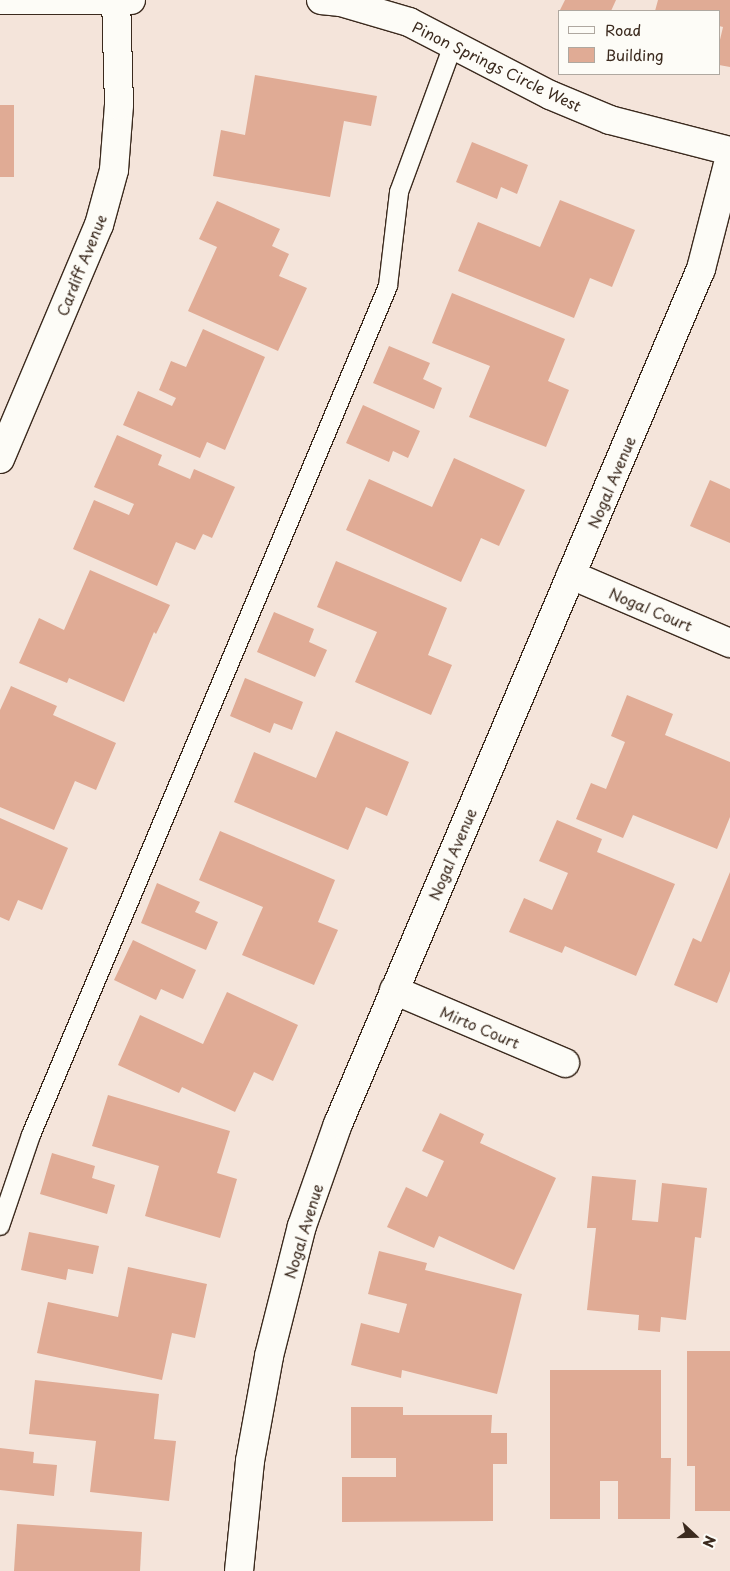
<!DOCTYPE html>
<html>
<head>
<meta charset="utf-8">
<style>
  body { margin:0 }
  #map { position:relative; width:730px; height:1571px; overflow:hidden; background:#f4e4da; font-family:"Playpen Sans",sans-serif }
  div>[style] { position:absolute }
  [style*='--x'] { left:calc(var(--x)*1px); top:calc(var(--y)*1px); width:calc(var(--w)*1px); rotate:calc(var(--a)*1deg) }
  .building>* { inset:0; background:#e0ab95; transform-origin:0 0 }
  .roads { filter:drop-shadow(1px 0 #3b2a1e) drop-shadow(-1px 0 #3b2a1e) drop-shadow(0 1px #3b2a1e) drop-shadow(0 -1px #3b2a1e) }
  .lane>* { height:18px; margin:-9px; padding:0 9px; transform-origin:9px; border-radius:9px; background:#fdfcf7 }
  .street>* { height:28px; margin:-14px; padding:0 14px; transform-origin:14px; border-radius:14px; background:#fdfcf7 }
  span { translate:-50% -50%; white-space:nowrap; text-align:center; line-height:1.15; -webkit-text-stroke:5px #fdfcf7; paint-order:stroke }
  .street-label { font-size:15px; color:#3b2a1e }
  .legend { position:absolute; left:558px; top:10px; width:162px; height:65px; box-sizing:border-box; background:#fdfcf7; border:1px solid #afa8a0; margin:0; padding:6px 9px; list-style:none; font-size:15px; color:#3b2a1e }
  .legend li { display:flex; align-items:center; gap:10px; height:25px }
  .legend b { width:25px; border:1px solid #afa8a0 }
  .north { position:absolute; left:670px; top:1511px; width:50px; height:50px; -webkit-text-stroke:4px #fdfcf7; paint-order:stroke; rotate:111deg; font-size:14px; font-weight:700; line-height:20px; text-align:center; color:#3b2a1e }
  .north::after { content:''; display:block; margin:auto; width:18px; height:22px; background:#3b2a1e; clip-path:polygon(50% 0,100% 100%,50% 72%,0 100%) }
</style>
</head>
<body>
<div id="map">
  <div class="building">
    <div style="clip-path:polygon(565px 0,616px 0,611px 11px,563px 11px,560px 10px)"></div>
    <div style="clip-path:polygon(658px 0,730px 0,730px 67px,719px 65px,719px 44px,723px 27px,719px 26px,719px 11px,655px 11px)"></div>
    <div style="clip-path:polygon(255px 75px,377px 96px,371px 126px,344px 121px,330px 197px,213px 176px,221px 130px,245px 135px)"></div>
    <div style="left:14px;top:105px;width:72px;height:14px;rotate:90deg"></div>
    <div style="clip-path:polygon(472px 142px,528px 165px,517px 194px,501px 187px,497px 199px,456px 182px)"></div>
    <div style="clip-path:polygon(560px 200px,635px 230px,612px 287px,590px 278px,574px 318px,458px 271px,478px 222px,540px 247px)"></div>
    <div style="clip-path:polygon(217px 201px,280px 229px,272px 246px,289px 254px,279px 276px,307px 288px,278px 351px,188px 311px,217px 247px,199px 239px)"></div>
    <div style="clip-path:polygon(452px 293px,565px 339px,548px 381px,569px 390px,546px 447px,469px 417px,490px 366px,432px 343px)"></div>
    <div style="clip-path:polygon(203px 329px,265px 357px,225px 450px,207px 442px,200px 458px,123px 425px,138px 391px,172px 406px,176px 398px,159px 390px,171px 361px,186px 367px)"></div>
    <div style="clip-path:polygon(389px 346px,430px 363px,423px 379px,442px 388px,434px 409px,373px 383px)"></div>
    <div style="clip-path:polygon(363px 405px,420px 431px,408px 458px,393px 451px,389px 462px,346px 443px)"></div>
    <div style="clip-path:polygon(117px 435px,162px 455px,158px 465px,190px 479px,194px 469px,235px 487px,212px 538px,203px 534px,195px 550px,176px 542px,157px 586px,73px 549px,94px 500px,129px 515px,134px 504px,94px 487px)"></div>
    <div style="clip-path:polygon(454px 458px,525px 490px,499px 546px,481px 538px,461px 582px,346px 530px,369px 479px,432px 507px)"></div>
    <div style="clip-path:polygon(710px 480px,730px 489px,730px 543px,690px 526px)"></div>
    <div style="clip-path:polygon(336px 561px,447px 608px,428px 655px,452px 665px,431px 715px,355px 682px,377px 632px,317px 607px)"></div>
    <div style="clip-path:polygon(90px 570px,170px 605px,156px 634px,154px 632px,124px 702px,69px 678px,67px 683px,19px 663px,39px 618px,64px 630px)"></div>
    <div style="clip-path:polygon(274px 612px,314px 629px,309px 642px,327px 650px,315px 677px,257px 652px)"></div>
    <div style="clip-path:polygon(245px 678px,303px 702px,292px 730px,274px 723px,270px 733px,230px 716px)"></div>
    <div style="clip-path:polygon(11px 686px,57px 706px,53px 715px,116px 743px,96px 790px,75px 781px,54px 830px,0 807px,0 710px)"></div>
    <div style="clip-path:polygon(627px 695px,673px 714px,665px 735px,730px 762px,730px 817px,717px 849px,633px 815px,623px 838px,576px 819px,591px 783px,606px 789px,625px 742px,611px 736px)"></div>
    <div style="clip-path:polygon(336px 731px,409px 762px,387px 816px,366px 807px,348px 850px,234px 802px,254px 752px,316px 778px)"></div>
    <div style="clip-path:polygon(0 818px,68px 848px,42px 910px,18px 900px,9px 921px,0 917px)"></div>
    <div style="clip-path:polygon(557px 820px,602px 839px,597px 852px,675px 884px,636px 976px,565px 946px,562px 953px,509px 932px,524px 898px,552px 910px,568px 873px,539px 861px)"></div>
    <div style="clip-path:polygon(220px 831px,335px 880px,318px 922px,338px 930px,314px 985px,242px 955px,263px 907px,199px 880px)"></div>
    <div style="clip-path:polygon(730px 872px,730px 971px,717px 1003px,674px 985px,693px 938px,701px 942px)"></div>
    <div style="clip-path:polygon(157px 883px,200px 902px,195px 912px,218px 922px,206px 950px,141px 923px)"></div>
    <div style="clip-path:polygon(133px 940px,196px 970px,183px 999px,161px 989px,156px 1000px,114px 980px)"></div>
    <div style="clip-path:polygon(227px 992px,298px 1025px,273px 1081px,254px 1072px,235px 1112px,182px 1087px,179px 1093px,118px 1065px,140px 1015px,203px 1044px)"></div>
    <div style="clip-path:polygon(108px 1095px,230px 1131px,217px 1173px,237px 1179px,220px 1238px,145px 1216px,159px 1166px,92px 1146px)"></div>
    <div style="clip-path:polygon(440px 1113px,484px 1134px,480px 1143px,556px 1178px,514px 1270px,439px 1236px,434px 1248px,387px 1227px,406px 1187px,427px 1197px,444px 1161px,422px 1151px)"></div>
    <div style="clip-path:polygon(52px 1153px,95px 1166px,92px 1178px,115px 1185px,107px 1214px,40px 1194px)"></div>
    <div style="clip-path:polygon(592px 1176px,636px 1180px,632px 1220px,658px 1222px,662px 1183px,707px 1188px,701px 1238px,695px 1237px,686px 1320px,661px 1317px,660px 1332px,638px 1330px,639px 1315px,587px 1310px,596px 1228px,587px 1228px)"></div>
    <div style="clip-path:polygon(29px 1232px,99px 1246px,93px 1274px,68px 1269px,66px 1280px,21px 1270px)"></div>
    <div style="clip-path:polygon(379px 1251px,427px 1263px,425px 1270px,522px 1294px,497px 1394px,402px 1370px,401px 1378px,351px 1365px,361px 1323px,399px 1333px,407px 1304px,368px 1294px)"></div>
    <div style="clip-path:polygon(128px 1267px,207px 1284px,195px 1338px,172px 1333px,162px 1380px,37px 1353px,48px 1302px,118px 1317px)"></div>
    <div style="clip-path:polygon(687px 1351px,730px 1351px,730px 1511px,695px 1511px,695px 1466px,687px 1466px)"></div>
    <div style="clip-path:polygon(550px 1370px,661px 1370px,661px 1458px,671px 1458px,670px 1519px,618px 1519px,618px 1481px,600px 1481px,600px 1519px,550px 1519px)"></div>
    <div style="clip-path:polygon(35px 1380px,159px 1394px,154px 1439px,176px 1441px,169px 1501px,90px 1492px,96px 1441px,29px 1434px)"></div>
    <div style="clip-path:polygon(351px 1407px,403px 1407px,403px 1415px,492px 1415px,491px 1433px,507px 1433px,507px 1464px,493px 1464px,493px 1521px,342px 1522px,342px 1477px,396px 1477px,396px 1458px,351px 1458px)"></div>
    <div style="clip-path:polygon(0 1448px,34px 1452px,33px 1463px,57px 1465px,54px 1496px,0 1490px)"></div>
    <div style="clip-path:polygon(17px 1524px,142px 1532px,140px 1571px,14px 1571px)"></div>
  </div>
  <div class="roads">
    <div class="lane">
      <div style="--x:0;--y:1226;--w:96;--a:-71.2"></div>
      <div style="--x:31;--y:1135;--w:921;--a:-67.19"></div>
      <div style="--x:388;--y:286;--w:95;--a:-83.3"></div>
      <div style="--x:399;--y:192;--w:157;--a:-69.8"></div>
    </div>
    <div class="street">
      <div style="--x:0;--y:0;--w:131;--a:0"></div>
      <div style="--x:321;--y:0;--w:20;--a:6"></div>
      <div style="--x:341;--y:2;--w:71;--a:16.4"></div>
      <div style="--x:409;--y:22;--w:159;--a:27.4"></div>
      <div style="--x:550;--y:95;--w:65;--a:22.6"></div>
      <div style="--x:610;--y:120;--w:124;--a:14.5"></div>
      <div style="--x:0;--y:459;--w:254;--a:-67.1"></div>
      <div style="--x:99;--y:225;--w:57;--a:-74.7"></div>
      <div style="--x:114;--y:170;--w:65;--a:-85.6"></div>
      <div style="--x:119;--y:105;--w:105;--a:-91.6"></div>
      <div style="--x:571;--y:575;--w:173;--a:23.2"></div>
      <div style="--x:394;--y:990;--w:186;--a:23.1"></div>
      <div style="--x:239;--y:1571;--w:111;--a:-84.3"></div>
      <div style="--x:250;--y:1461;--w:107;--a:-79.7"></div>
      <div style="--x:269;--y:1356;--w:134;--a:-75.8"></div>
      <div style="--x:302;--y:1226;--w:108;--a:-70.6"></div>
      <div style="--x:338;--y:1124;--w:929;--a:-67"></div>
      <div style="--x:701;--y:269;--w:117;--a:-75.6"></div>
    </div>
  </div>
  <div class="street-label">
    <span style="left:497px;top:66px;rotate:26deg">Pinon Springs Circle West</span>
    <span style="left:81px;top:265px;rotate:-68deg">Cardiff Avenue</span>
    <span style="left:611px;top:482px;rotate:-67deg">Nogal Avenue</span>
    <span style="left:651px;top:609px;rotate:23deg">Nogal Court</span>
    <span style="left:452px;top:854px;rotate:-67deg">Nogal Avenue</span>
    <span style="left:480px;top:1027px;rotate:23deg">Mirto Court</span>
    <span style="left:303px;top:1231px;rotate:-73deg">Nogal Avenue</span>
  </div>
  <ul class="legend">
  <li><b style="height:6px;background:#fdfcf7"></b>Road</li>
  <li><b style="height:14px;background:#e0ab95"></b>Building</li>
  </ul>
  <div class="north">N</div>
</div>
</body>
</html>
